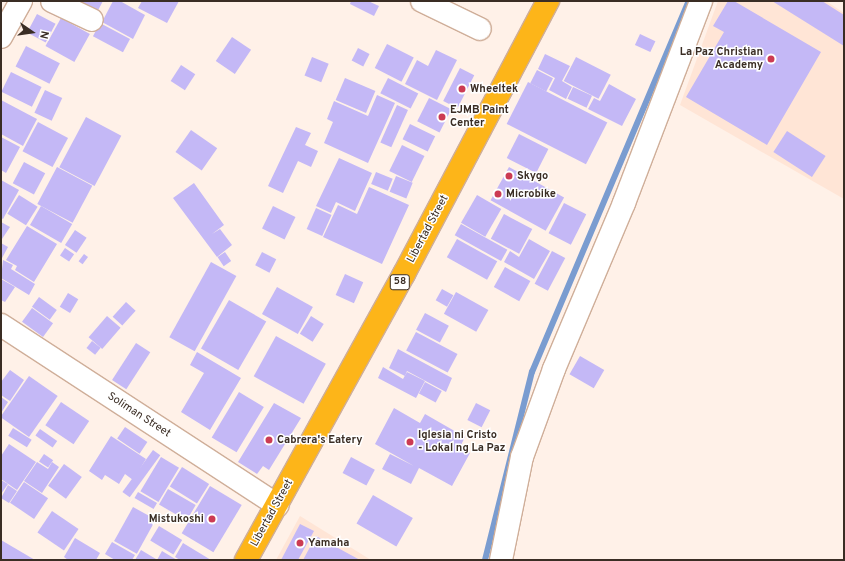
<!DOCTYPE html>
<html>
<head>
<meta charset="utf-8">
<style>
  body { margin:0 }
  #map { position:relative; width:845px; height:561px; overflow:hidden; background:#fff1e8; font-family:Overpass,sans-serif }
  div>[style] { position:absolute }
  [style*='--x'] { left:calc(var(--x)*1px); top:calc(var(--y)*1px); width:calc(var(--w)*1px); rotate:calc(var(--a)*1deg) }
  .built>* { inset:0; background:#ffe5d6 }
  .stream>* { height:6px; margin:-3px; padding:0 3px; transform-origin:3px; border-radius:3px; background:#7a9cd0 }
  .building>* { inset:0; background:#c4b8f6; transform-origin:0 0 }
  .roads { filter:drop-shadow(1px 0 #cfae99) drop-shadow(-1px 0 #cfae99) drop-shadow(0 1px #cfae99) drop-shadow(0 -1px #cfae99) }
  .minor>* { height:22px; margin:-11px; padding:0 11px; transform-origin:11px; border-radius:11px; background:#fff }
  .highway>* { height:22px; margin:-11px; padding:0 11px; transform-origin:11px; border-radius:11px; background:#fdb519 }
  .dots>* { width:11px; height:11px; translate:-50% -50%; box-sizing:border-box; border:2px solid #fff; border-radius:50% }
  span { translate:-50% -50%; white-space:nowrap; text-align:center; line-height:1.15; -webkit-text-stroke:3px #fff; paint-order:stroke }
  .shield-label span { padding:1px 3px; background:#fff; border:1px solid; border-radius:3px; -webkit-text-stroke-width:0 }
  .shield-label { font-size:10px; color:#3a2d24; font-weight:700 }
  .poi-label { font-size:11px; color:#3a2d24; font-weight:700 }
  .right { translate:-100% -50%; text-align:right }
  .left { translate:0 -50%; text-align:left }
  .street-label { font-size:11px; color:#3a2d24 }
  .frame { position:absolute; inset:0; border:2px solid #3a2d24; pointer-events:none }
  .north { position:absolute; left:12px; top:12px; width:40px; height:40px; -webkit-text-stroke:3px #fff; paint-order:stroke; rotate:103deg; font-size:11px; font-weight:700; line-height:16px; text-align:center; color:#3a2d24 }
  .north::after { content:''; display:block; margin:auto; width:14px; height:18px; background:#3a2d24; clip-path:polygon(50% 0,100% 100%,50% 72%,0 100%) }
</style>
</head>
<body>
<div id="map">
  <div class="built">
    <div style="clip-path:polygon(718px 1px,826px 1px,844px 13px,844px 199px,680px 105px)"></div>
    <div style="clip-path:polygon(300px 516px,371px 560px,276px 560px)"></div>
  </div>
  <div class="stream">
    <div style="--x:485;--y:560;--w:194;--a:-76"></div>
    <div style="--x:532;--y:372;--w:403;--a:-67.1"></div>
  </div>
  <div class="building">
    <div style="clip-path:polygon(65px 1px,103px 1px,95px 16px)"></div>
    <div style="clip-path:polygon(113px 1px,120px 1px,145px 15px,133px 39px,102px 22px)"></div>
    <div style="clip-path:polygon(142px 1px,179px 1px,167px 23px,138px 8px)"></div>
    <div style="clip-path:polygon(351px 1px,368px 1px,379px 6px,374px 16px,350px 4px)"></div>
    <div style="clip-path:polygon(728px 1px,734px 1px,821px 52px,767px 145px,686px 97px,724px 32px,713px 26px)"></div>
    <div style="clip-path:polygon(772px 1px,822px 1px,844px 15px,844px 46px)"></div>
    <div style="left:37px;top:14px;width:21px;height:21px;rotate:28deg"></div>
    <div style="left:61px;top:18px;width:33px;height:32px;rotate:29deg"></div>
    <div style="left:100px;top:23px;width:34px;height:15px;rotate:28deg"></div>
    <div style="left:640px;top:34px;width:17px;height:12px;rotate:25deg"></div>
    <div style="left:232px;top:37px;width:23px;height:29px;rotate:34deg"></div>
    <div style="left:387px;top:44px;width:30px;height:27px;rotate:27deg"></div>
    <div style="left:26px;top:46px;width:38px;height:23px;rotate:27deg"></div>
    <div style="left:358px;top:48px;width:13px;height:14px;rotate:27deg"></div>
    <div style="clip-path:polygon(436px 50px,457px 60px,437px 100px,405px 84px,417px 60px,428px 66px)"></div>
    <div style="clip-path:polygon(545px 54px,570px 66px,562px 81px,572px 87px,566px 99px,549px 90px,555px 78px,538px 69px)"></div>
    <div style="left:312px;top:57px;width:18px;height:20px;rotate:22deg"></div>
    <div style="left:576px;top:57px;width:39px;height:27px;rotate:27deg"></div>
    <div style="left:181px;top:65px;width:17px;height:19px;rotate:33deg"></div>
    <div style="left:460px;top:68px;width:16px;height:37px;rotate:27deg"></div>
    <div style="left:537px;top:70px;width:18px;height:15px;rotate:27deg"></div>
    <div style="left:11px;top:72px;width:34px;height:22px;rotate:26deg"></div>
    <div style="left:345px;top:78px;width:33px;height:24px;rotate:23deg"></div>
    <div style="left:388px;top:78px;width:34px;height:17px;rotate:27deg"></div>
    <div style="left:528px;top:82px;width:89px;height:47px;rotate:27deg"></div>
    <div style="clip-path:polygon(609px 84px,636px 99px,622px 126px,588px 109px,594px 98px,600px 101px)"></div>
    <div style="left:573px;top:87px;width:21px;height:13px;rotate:25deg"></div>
    <div style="left:45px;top:90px;width:19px;height:25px;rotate:25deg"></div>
    <div style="clip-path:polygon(377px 95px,395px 103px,368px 163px,324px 143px,333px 122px,327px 119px,334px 101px,368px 116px)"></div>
    <div style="left:429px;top:98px;width:25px;height:26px;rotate:27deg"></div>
    <div style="clip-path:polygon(1px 100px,37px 119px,23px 146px,1px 134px)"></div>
    <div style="left:397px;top:105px;width:12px;height:41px;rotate:24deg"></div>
    <div style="left:86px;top:117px;width:40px;height:57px;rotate:28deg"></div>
    <div style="left:38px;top:122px;width:34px;height:33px;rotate:28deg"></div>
    <div style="left:410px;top:124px;width:28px;height:17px;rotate:26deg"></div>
    <div style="clip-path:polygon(296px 127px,311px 133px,305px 145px,318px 151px,311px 167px,298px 161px,283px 193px,268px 186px)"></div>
    <div style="left:191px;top:130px;width:32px;height:27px;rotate:35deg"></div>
    <div style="left:787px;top:131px;width:46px;height:25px;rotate:33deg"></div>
    <div style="left:519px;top:134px;width:33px;height:27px;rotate:27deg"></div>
    <div style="clip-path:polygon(1px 137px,20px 147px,6px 173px,1px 170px)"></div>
    <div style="left:402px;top:145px;width:25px;height:29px;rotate:26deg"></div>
    <div style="clip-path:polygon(339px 158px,372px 173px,355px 211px,336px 202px,331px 213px,316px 206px)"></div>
    <div style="left:24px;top:162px;width:24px;height:24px;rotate:28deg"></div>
    <div style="left:57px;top:167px;width:40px;height:42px;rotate:28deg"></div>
    <div style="left:509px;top:167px;width:63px;height:38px;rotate:29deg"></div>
    <div style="left:376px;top:172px;width:18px;height:13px;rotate:22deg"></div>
    <div style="left:396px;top:176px;width:18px;height:17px;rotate:22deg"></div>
    <div style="clip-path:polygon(1px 180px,19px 190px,3px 219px,1px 218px)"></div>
    <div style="clip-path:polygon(194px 183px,224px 225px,212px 234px,220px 229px,232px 245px,217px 257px,173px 198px)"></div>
    <div style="clip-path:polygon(369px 187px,409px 205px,382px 264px,323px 237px,338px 205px,357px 214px)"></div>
    <div style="left:19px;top:195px;width:22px;height:22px;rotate:32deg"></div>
    <div style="left:477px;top:195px;width:28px;height:32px;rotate:30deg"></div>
    <div style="left:564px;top:203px;width:25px;height:34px;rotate:27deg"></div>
    <div style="left:41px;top:206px;width:36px;height:22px;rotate:30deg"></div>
    <div style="left:273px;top:206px;width:25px;height:25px;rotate:26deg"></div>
    <div style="left:316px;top:208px;width:17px;height:23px;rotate:24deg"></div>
    <div style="left:504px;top:214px;width:32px;height:28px;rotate:28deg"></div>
    <div style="clip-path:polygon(1px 222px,10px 227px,2px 239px,1px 239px)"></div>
    <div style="left:461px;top:224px;width:53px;height:13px;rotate:29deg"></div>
    <div style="clip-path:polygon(27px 226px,57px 244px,34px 282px,15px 270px,17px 266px,6px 260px)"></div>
    <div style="left:75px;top:230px;width:14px;height:18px;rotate:34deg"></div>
    <div style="left:457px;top:239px;width:46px;height:21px;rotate:29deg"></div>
    <div style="clip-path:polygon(529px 239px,550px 251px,534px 279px,504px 262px,510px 251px,519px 257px)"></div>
    <div style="clip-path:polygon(1px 243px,8px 247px,1px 260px)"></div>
    <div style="left:65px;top:248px;width:11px;height:9px;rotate:34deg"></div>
    <div style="left:552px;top:251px;width:15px;height:37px;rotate:28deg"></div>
    <div style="left:225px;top:252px;width:11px;height:9px;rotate:56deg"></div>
    <div style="left:262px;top:252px;width:16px;height:15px;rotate:27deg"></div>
    <div style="left:84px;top:254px;width:5px;height:9px;rotate:37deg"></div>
    <div style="clip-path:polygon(3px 260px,13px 265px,11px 269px,35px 284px,29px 295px,1px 278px)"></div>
    <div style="left:211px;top:262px;width:29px;height:86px;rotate:29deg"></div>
    <div style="left:505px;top:267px;width:29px;height:23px;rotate:29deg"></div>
    <div style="left:345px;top:274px;width:20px;height:23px;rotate:24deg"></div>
    <div style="clip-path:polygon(1px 279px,15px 287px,5px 302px,1px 300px)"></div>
    <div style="left:277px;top:287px;width:41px;height:31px;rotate:29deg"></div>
    <div style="left:442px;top:289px;width:13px;height:13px;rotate:29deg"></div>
    <div style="left:456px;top:292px;width:37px;height:25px;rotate:29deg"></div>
    <div style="left:68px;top:293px;width:12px;height:16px;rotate:31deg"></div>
    <div style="left:39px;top:297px;width:22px;height:12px;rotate:36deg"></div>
    <div style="left:229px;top:300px;width:43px;height:56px;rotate:30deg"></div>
    <div style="left:126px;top:302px;width:13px;height:20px;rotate:42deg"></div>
    <div style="left:32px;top:308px;width:26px;height:17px;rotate:36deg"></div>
    <div style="left:425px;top:313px;width:27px;height:19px;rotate:28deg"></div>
    <div style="left:107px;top:316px;width:18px;height:28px;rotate:41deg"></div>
    <div style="left:311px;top:316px;width:15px;height:21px;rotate:32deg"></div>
    <div style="left:416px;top:332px;width:47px;height:21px;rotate:28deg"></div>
    <div style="left:276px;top:336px;width:57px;height:46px;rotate:29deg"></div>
    <div style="left:92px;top:341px;width:11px;height:9px;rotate:38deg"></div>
    <div style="left:136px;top:343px;width:17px;height:44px;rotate:33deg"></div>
    <div style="clip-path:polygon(398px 349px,452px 378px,446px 392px,407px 371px,405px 376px,389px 368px)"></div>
    <div style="clip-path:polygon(197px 352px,241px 378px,210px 430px,181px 412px,204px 373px,190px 365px)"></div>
    <div style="left:580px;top:356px;width:28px;height:21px;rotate:30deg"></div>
    <div style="clip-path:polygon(383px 367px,403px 379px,407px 372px,425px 381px,416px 398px,378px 378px)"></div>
    <div style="clip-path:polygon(10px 370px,24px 380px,10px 401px,1px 395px,1px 382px)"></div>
    <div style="left:29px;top:376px;width:35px;height:50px;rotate:35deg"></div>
    <div style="left:425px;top:382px;width:19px;height:13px;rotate:28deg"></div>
    <div style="left:239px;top:392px;width:29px;height:53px;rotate:31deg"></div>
    <div style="clip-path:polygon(1px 397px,8px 402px,1px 413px)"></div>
    <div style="left:61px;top:402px;width:34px;height:28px;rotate:34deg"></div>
    <div style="clip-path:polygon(274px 403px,301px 418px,269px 470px,263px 466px,257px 474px,238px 462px)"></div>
    <div style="left:476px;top:403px;width:16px;height:19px;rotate:27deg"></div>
    <div style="clip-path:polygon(394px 408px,420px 423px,425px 414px,465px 437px,460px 447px,470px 453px,452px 486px,419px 468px,411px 484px,382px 469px,390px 454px,414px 466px,375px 444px)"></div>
    <div style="left:125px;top:427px;width:27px;height:14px;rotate:34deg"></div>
    <div style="left:13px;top:428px;width:22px;height:9px;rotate:32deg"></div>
    <div style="left:40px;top:429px;width:21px;height:8px;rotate:35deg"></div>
    <div style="clip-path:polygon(111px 436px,146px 459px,133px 480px,125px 474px,119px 484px,105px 475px,102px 480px,89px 471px)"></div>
    <div style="clip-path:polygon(9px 444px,36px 462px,17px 490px,1px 479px,1px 456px)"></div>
    <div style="left:153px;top:450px;width:9px;height:52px;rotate:36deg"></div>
    <div style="left:44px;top:454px;width:11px;height:9px;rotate:34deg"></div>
    <div style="left:161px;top:457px;width:21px;height:40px;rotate:31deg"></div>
    <div style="left:351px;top:457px;width:27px;height:18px;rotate:28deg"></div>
    <div style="clip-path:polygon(37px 462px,48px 469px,52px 462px,59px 467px,42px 493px,24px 481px)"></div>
    <div style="left:64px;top:464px;width:22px;height:27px;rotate:36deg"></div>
    <div style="left:182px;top:467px;width:32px;height:23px;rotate:32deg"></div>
    <div style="clip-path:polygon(1px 480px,8px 484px,1px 494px)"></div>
    <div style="left:24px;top:482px;width:29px;height:25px;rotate:34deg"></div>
    <div style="clip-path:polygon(8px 485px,17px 491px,9px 503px,1px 498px)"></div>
    <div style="left:210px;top:486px;width:37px;height:55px;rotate:31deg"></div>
    <div style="left:168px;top:489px;width:32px;height:18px;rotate:30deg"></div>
    <div style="left:138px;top:492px;width:22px;height:7px;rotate:30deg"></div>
    <div style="left:373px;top:495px;width:46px;height:33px;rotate:30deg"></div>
    <div style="left:133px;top:507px;width:26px;height:39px;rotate:29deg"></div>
    <div style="left:52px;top:511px;width:32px;height:26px;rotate:34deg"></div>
    <div style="clip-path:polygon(300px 524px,314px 531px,298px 560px,281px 560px)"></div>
    <div style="left:159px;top:526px;width:27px;height:17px;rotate:31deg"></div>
    <div style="clip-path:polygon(316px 536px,360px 560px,303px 560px)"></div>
    <div style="clip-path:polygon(75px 538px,100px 553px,96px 560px,68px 560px,64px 557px)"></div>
    <div style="clip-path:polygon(1px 540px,35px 560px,1px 560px)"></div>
    <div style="clip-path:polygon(112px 542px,135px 555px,132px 560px,115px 560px,105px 554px)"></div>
    <div style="clip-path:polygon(183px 543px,211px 560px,180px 560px,175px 557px)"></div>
    <div style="clip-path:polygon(141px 550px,156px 559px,156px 560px,135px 560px)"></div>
    <div style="clip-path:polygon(162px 551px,177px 560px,157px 560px)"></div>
  </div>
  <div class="roads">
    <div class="minor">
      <div style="--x:52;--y:1;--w:44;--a:25.4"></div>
      <div style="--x:422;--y:1;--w:64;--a:25.8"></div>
      <div style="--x:1;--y:37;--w:41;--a:-60.9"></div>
      <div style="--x:1;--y:325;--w:330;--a:33.1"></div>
      <div style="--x:501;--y:560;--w:105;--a:-78.5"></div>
      <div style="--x:522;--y:457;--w:94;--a:-70"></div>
      <div style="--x:554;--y:369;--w:180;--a:-67.1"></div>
      <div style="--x:624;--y:203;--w:216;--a:-69.1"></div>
    </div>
    <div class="highway">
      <div style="--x:246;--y:560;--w:327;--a:-61.1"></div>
      <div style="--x:404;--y:274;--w:309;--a:-62.2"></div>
    </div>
  </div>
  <div class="dots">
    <div style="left:771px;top:59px;background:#cc3b53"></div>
    <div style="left:462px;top:89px;background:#cc3b53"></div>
    <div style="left:442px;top:117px;background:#cc3b53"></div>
    <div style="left:509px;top:176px;background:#cc3b53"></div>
    <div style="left:498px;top:194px;background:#cc3b53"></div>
    <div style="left:269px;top:440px;background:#cc3b53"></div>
    <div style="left:410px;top:442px;background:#cc3b53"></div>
    <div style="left:212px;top:519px;background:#cc3b53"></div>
    <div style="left:300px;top:543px;background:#cc3b53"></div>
  </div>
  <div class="shield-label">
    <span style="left:400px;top:282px">58</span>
  </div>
  <div class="poi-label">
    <span class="right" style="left:763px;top:59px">La Paz Christian<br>Academy</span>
    <span class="left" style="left:470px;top:89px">Wheeltek</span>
    <span class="left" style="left:450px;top:117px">EJMB Paint<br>Center</span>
    <span class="left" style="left:517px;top:176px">Skygo</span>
    <span class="left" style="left:506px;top:194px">Microbike</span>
    <span class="left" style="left:418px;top:442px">Iglesia ni Cristo<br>- Lokal ng La Paz</span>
    <span class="left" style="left:277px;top:440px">Cabrera's Eatery</span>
    <span class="right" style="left:204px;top:519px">Mistukoshi</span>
    <span class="left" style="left:308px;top:543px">Yamaha</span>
  </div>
  <div class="street-label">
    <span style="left:428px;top:229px;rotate:-62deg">Libertad Street</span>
    <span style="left:139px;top:415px;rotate:33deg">Soliman Street</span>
    <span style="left:272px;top:513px;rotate:-61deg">Libertad Street</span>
  </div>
  <div class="frame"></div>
  <div class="north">N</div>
</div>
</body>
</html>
